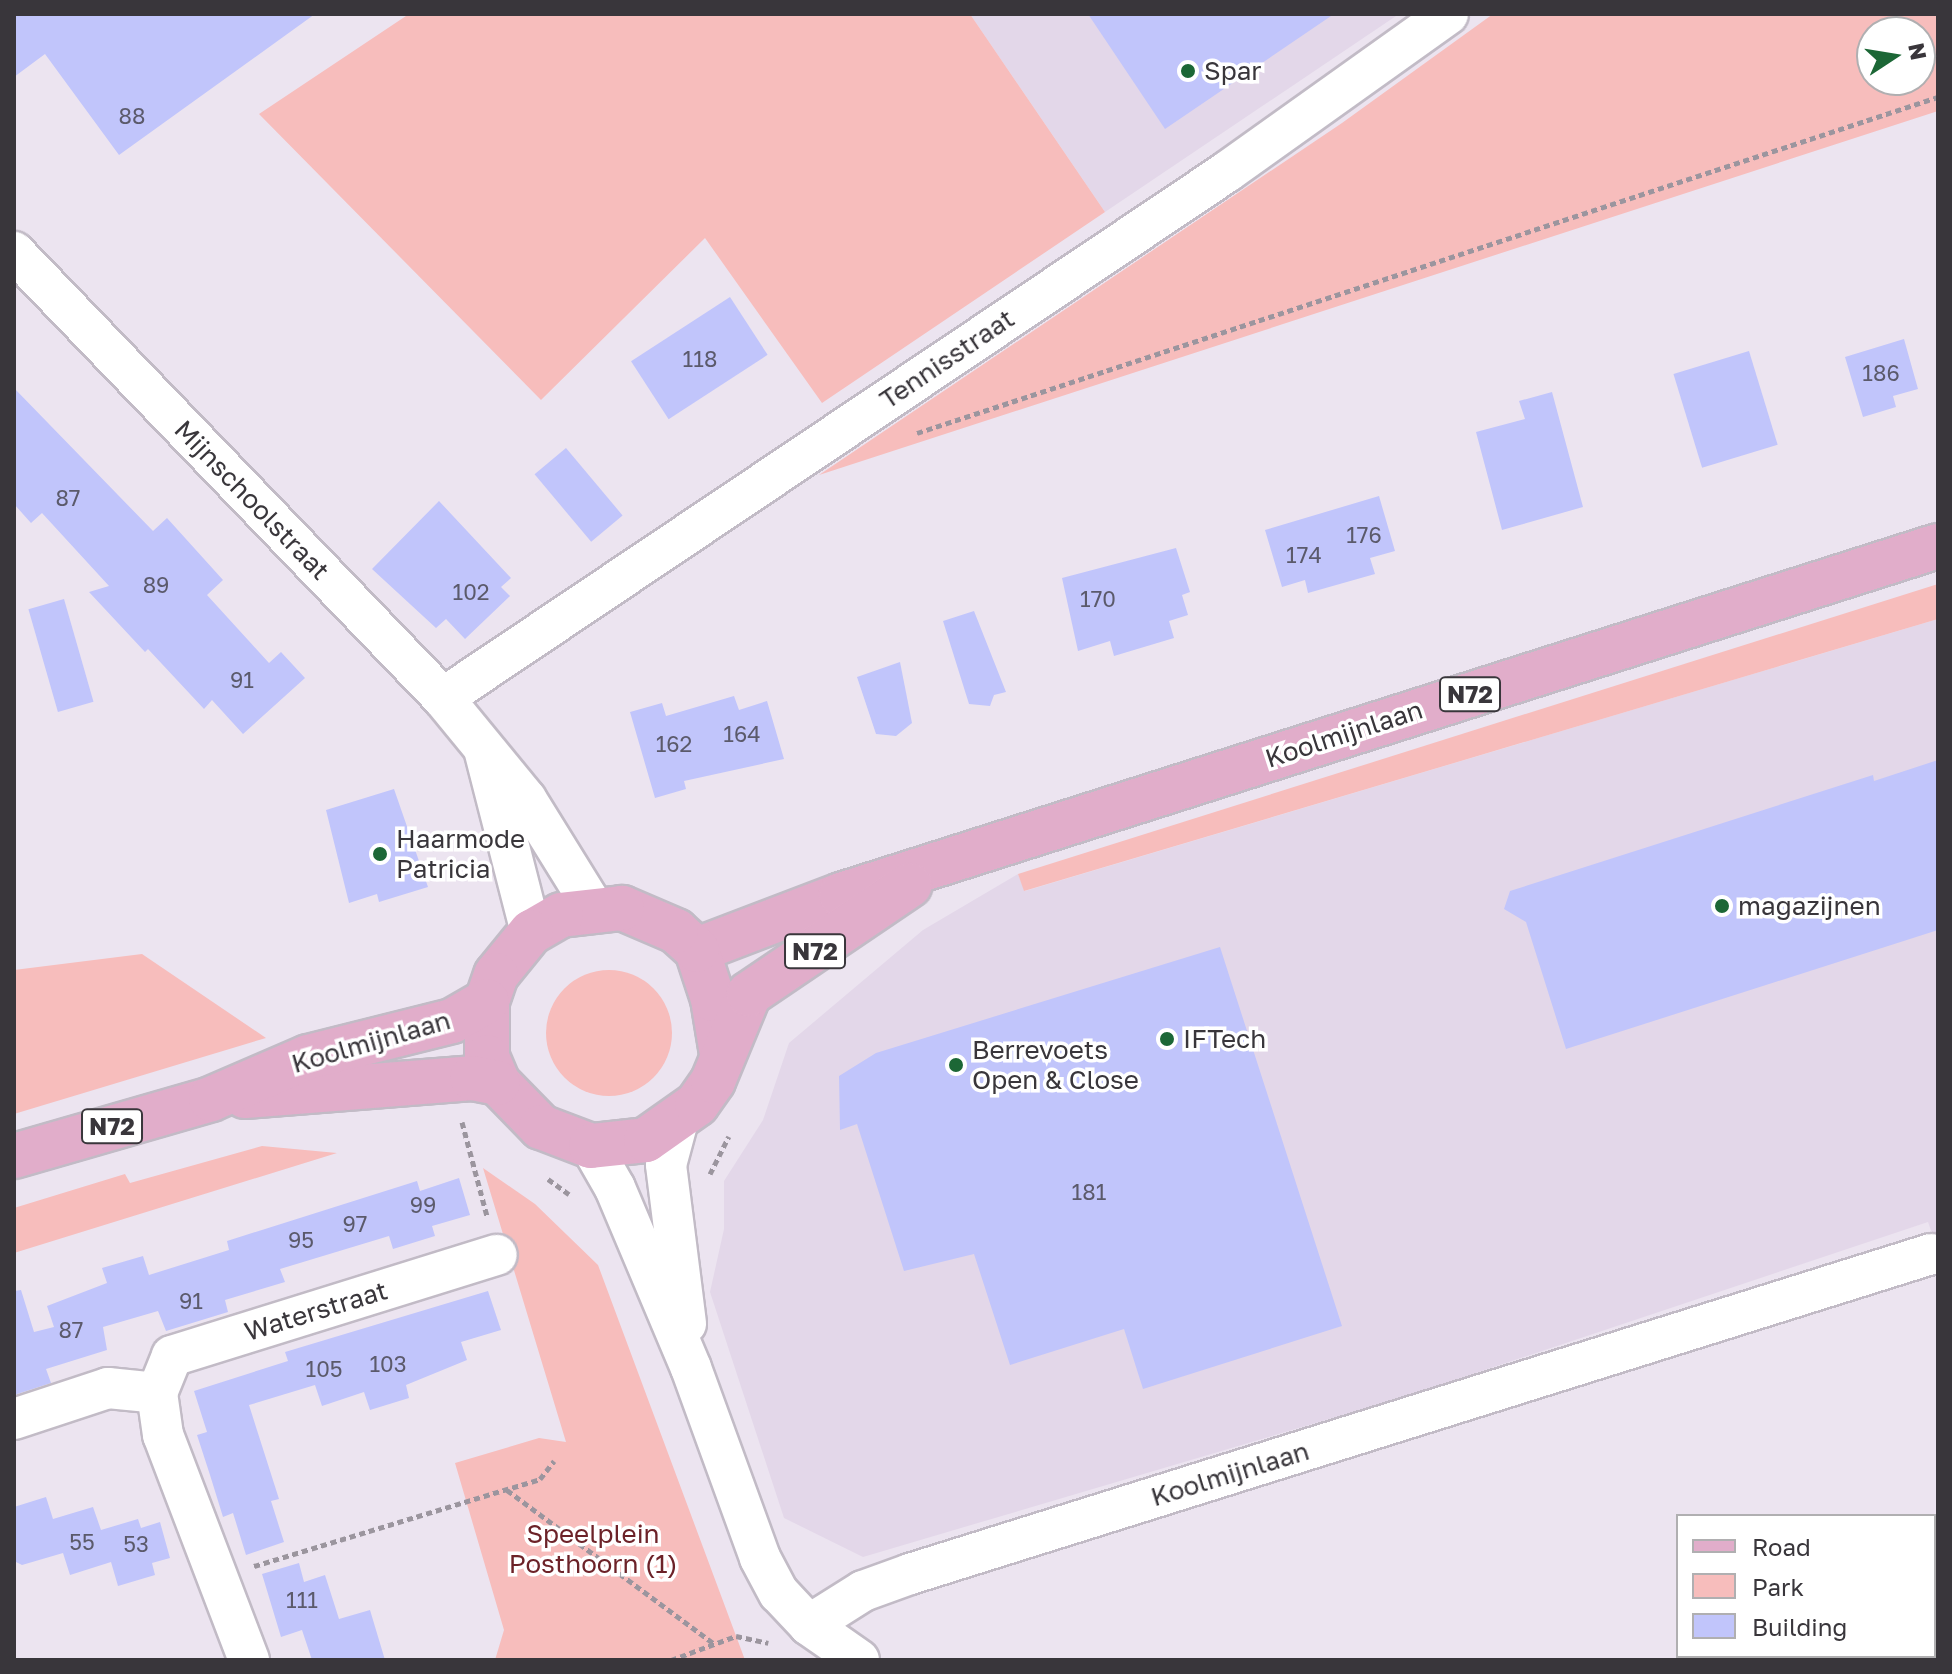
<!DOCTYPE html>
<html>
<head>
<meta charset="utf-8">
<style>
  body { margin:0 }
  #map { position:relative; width:1952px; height:1674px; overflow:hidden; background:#ece4f0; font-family:"Golos Text",sans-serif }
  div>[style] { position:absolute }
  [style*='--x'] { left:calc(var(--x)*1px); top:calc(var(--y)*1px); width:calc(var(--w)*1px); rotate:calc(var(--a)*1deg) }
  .built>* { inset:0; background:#e3d7e9 }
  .green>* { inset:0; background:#f7bdbc }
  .round { border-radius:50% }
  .building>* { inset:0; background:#c1c5fb; transform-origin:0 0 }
  .path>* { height:5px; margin-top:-2.5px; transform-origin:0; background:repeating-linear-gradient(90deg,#9b959e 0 6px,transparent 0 10px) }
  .roads { filter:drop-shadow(2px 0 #c2bbc6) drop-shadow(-2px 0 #c2bbc6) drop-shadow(0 2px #c2bbc6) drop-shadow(0 -2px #c2bbc6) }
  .street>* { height:40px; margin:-20px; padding:0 20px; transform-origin:20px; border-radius:20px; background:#fff }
  .primary>* { height:44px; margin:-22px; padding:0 22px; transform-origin:22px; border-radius:22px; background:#e1adca }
  .dots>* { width:22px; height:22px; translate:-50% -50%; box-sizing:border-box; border:4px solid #fff; border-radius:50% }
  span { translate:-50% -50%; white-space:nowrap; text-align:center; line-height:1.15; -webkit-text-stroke:7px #fff; paint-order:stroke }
  .number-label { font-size:22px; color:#5b5a6b }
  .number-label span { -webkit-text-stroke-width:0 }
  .shield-label span { padding:2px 6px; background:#fff; border:2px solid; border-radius:6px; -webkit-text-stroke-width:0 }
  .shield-label { font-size:24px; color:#39363b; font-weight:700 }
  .poi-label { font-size:26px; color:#39363b }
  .left { translate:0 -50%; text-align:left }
  .street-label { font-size:26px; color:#39363b }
  .park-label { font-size:26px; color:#6c2228 }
  .frame { position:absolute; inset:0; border:16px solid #39363b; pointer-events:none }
  .legend { position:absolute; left:1676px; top:1514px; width:260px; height:144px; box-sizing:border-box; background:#fff; border:2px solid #b0afb1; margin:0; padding:10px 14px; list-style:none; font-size:24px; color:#39363b }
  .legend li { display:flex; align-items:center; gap:16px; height:40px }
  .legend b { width:40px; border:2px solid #b0afb1 }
  .north { position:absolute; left:1856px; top:16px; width:80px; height:80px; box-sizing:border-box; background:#fff; border:2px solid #b0afb1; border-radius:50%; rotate:78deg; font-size:22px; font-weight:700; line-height:32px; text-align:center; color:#39363b }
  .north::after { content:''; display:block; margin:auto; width:28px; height:36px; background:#1c6736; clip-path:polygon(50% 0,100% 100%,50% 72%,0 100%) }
</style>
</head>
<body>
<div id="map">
  <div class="built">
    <div style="clip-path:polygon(970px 14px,1399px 14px,1105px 212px)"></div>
    <div style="clip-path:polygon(1938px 619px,1938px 1251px,1928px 1222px,1407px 1396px,863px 1557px,784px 1518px,710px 1292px,724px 1229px,724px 1181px,763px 1120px,789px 1043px,923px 930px,1018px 874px,1025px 891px)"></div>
  </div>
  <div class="green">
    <div style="clip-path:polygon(409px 14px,970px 14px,1105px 212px,822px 403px,705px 238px,541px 400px,259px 114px)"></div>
    <div style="clip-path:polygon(evenodd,1493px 14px,1938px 14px,1938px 111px,819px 475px,1342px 123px,1493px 14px,1872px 32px,1920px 32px,1920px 80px,1872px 80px,1872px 32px)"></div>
    <div style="clip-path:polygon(1938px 584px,1938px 619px,1024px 891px,1018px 874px)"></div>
    <div style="clip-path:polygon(142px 954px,266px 1038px,14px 1114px,14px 970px)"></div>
    <div class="round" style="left:546px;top:970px;width:126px;height:126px"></div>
    <div style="clip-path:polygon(262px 1146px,337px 1153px,14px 1253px,14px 1208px,125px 1174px,130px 1183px)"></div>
    <div style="clip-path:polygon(483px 1168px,535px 1204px,598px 1265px,745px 1660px,495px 1660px,504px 1630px,455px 1463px,539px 1438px,566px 1442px)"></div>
  </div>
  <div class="building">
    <div style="clip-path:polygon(14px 14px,315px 14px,119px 155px,45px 54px,14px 77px)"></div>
    <div style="clip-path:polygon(1088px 14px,1334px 14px,1165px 129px)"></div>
    <div style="left:730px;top:297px;width:69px;height:118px;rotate:57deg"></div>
    <div style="clip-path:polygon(1904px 339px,1918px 389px,1893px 396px,1896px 407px,1863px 417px,1845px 357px)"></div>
    <div style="left:1749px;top:351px;width:98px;height:79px;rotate:73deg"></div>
    <div style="clip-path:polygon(14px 388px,153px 531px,167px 518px,223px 580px,207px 595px,269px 663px,281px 652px,305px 678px,243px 734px,212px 700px,204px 709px,148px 649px,145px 652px,89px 592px,109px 586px,42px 513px,31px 523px,14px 504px)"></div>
    <div style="clip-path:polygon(1552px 392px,1583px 507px,1502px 530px,1476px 432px,1525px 419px,1519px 401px)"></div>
    <div style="left:566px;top:448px;width:88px;height:41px;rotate:50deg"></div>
    <div style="clip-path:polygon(1379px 496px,1395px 551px,1370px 558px,1375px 574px,1308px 593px,1305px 580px,1282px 587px,1265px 530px)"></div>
    <div style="clip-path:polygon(439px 501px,511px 578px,501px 587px,510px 596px,465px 639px,446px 619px,436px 628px,372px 569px)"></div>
    <div style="clip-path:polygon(1176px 548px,1190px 592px,1182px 595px,1188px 615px,1169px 621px,1174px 638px,1114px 656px,1110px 641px,1078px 651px,1062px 578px)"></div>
    <div style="left:64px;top:599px;width:107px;height:37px;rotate:74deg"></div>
    <div style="clip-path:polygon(974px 611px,1006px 692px,994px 695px,990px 706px,969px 704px,943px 621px)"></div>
    <div style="clip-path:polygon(900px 662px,912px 723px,896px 736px,876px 734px,857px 677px)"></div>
    <div style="clip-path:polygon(734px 696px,739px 710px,767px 701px,784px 759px,684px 781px,686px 789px,655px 798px,630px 712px,662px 703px,666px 716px)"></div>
    <div style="clip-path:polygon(1938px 760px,1938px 930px,1566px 1049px,1526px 922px,1504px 909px,1510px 891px,1873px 775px,1874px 781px)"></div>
    <div style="clip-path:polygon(394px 789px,428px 887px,379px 902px,377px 894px,349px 903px,326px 810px)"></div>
    <div style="clip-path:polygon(1220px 947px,1342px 1326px,1143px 1389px,1124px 1329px,1010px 1365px,974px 1254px,904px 1271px,857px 1124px,840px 1130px,839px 1076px,876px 1053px)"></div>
    <div style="clip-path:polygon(459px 1178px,470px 1215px,432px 1226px,435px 1236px,393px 1249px,389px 1236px,280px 1269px,285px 1282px,225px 1300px,228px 1312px,166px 1331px,158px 1311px,103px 1327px,107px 1350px,46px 1369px,51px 1383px,14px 1395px,14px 1291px,21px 1290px,34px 1332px,54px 1327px,47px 1306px,107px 1283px,102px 1268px,143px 1256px,149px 1275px,229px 1250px,227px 1241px,417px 1181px,420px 1191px)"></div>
    <div style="clip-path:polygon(488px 1291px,501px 1330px,461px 1342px,467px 1360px,406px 1385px,409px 1398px,370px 1410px,364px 1392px,322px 1406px,315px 1385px,249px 1405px,279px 1499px,271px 1501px,284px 1542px,246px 1555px,233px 1513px,223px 1517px,210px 1475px,197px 1435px,207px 1432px,194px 1391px,288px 1361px,285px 1352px)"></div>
    <div style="clip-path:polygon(46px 1497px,53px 1519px,93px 1507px,101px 1530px,138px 1519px,141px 1528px,160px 1522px,170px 1558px,152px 1563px,155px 1575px,118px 1586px,111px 1562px,70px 1575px,63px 1553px,22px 1565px,14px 1561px,14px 1507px)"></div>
    <div style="clip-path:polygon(299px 1563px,304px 1582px,325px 1575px,339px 1619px,370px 1610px,385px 1660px,312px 1660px,302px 1630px,281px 1637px,262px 1574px)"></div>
  </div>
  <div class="path">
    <div style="--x:917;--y:433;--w:1075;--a:-18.22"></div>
    <div style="--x:462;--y:1122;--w:97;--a:75.1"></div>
    <div style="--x:710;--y:1174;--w:42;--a:-63.4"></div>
    <div style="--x:548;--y:1179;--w:26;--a:36"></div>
    <div style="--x:507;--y:1490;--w:258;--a:36.6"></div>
    <div style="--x:254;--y:1566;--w:299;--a:-16.9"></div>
    <div style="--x:540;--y:1479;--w:23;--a:-52"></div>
    <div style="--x:671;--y:1660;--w:69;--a:-20.3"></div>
    <div style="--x:736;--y:1636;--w:33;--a:12"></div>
  </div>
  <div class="roads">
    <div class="street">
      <div style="--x:14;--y:252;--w:619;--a:46.11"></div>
      <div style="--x:443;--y:698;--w:131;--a:50.6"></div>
      <div style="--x:526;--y:799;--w:127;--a:58.2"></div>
      <div style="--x:443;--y:698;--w:945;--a:-33.87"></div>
      <div style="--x:1228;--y:171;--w:270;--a:-35.5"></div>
      <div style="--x:485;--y:753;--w:185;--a:75.6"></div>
      <div style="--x:677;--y:1124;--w:42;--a:105"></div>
      <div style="--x:666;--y:1165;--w:160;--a:82.8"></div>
      <div style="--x:591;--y:1146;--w:48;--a:60.3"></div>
      <div style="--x:615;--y:1188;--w:195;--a:67.1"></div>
      <div style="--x:691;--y:1368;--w:202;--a:70"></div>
      <div style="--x:760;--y:1558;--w:40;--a:62"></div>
      <div style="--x:779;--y:1593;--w:44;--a:46.8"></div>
      <div style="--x:809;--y:1625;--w:61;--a:35"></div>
      <div style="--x:14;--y:1419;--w:99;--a:-18.3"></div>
      <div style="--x:108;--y:1388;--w:49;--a:5.8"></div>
      <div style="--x:809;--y:1625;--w:64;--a:-32.2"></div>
      <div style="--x:863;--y:1591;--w:50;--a:-19.9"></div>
      <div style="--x:910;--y:1574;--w:1070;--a:-17.4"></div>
      <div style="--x:249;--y:1660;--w:241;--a:-110.9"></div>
      <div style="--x:163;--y:1435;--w:42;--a:-98.1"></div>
      <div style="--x:157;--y:1393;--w:40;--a:-68"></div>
      <div style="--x:172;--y:1356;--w:340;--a:-17.3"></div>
    </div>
    <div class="primary">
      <div style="--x:697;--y:950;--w:154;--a:-20.9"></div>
      <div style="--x:841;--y:895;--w:1151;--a:-17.65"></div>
      <div style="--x:722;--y:1054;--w:56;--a:-99.3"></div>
      <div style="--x:713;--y:999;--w:52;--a:-108.1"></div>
      <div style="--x:697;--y:950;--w:28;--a:-138"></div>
      <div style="--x:676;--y:931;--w:59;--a:-156.9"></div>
      <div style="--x:622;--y:908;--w:61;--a:173.5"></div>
      <div style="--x:561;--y:915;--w:34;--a:150"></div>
      <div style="--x:531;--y:932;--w:55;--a:129.1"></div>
      <div style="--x:496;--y:975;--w:28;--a:109"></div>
      <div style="--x:487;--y:1001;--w:56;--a:90"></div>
      <div style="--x:487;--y:1057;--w:28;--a:67"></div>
      <div style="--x:498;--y:1083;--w:62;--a:45.7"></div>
      <div style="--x:541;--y:1127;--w:53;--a:20.8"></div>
      <div style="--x:591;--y:1146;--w:55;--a:-6.2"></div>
      <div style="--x:646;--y:1140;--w:62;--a:-35.2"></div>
      <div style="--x:697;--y:1104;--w:28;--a:-55"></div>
      <div style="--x:713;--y:1081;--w:94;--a:-67.5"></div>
      <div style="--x:749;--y:994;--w:194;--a:-34.1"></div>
      <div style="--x:245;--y:1096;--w:228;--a:-4.5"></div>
      <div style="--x:472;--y:1078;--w:26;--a:11"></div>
      <div style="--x:14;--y:1156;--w:205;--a:-16.1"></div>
      <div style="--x:211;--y:1099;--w:106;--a:-23.4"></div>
      <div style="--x:308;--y:1057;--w:148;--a:-14"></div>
      <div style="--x:452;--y:1021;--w:40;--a:-29.7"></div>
    </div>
  </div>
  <div class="dots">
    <div style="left:1188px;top:71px;background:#1c6736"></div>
    <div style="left:380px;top:854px;background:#1c6736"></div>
    <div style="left:1722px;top:906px;background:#1c6736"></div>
    <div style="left:1167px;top:1039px;background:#1c6736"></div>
    <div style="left:956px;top:1065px;background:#1c6736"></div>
  </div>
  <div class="number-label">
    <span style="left:132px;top:116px">88</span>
    <span style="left:700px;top:359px">118</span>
    <span style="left:1881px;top:373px">186</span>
    <span style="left:68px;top:498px">87</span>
    <span style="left:1364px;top:535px">176</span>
    <span style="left:1304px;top:555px">174</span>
    <span style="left:156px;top:585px">89</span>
    <span style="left:471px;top:592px">102</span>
    <span style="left:1098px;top:599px">170</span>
    <span style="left:242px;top:680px">91</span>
    <span style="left:742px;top:734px">164</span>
    <span style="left:674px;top:744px">162</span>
    <span style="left:1089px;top:1192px">181</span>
    <span style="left:423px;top:1205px">99</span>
    <span style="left:355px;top:1224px">97</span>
    <span style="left:301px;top:1240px">95</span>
    <span style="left:191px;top:1301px">91</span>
    <span style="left:71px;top:1330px">87</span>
    <span style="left:388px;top:1364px">103</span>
    <span style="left:324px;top:1369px">105</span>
    <span style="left:82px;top:1542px">55</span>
    <span style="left:136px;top:1544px">53</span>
    <span style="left:302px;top:1600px">111</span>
  </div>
  <div class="shield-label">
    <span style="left:1470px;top:694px">N72</span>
    <span style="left:815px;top:951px">N72</span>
    <span style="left:112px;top:1126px">N72</span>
  </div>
  <div class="poi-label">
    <span class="left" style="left:1204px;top:71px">Spar</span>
    <span class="left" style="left:396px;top:854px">Haarmode<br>Patricia</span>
    <span class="left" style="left:1738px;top:906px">magazijnen</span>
    <span class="left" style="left:1183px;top:1039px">IFTech</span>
    <span class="left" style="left:972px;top:1065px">Berrevoets<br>Open &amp; Close</span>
  </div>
  <div class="street-label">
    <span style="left:947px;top:359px;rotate:-34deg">Tennisstraat</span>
    <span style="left:252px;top:500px;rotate:46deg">Mijnschoolstraat</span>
    <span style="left:1344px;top:734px;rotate:-18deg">Koolmijnlaan</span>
    <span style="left:371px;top:1042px;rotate:-16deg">Koolmijnlaan</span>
    <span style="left:316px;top:1311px;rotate:-17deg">Waterstraat</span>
    <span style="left:1230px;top:1474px;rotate:-17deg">Koolmijnlaan</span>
  </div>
  <div class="park-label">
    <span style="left:593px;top:1549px">Speelplein<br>Posthoorn (1)</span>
  </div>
  <div class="frame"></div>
  <ul class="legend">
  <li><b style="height:10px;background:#e1adca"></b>Road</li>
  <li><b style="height:22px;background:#f7bdbc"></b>Park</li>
  <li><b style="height:22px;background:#c1c5fb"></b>Building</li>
  </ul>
  <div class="north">N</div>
</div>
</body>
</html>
